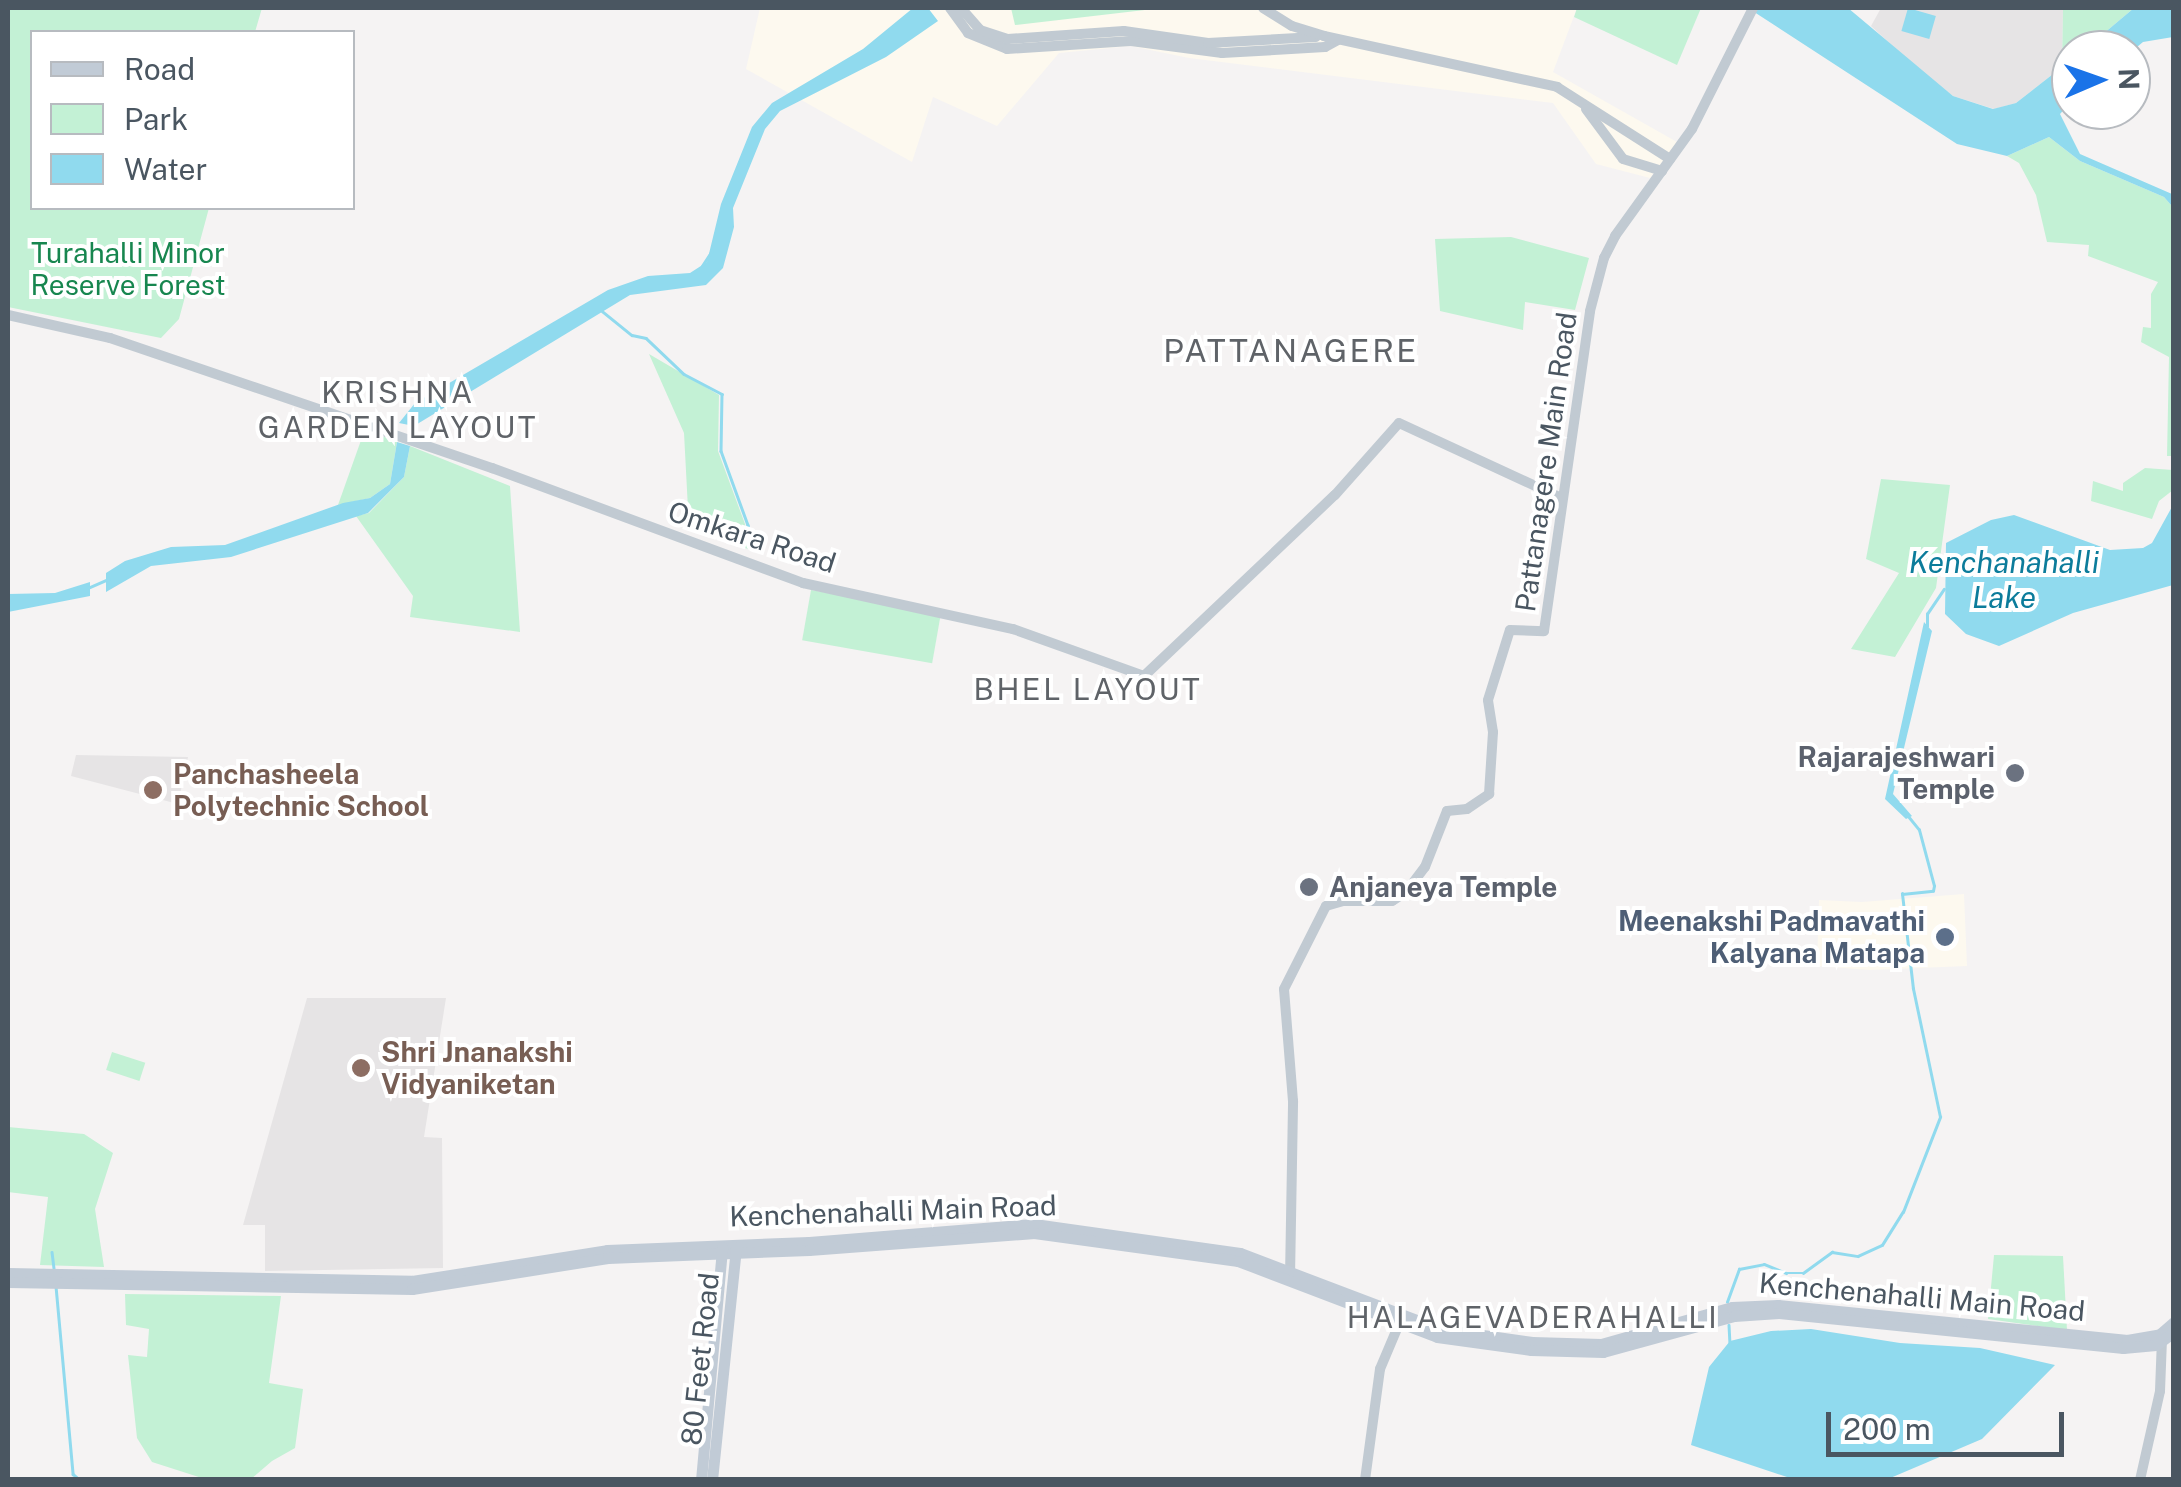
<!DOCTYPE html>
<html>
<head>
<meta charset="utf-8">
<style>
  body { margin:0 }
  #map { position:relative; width:2181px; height:1487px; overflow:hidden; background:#f5f3f3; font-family:"Public Sans",sans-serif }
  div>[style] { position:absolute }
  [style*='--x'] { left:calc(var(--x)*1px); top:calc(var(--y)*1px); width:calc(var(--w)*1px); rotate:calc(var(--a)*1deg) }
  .commercial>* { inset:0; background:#fdf9ef }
  .education>* { inset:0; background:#e6e4e5 }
  .green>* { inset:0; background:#c3f1d5; transform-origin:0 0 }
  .water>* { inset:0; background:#90daee; transform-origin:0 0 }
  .stream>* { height:2.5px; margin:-1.25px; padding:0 1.25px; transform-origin:1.25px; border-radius:1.25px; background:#90daee }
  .tertiary>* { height:10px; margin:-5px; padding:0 5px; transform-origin:5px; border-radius:5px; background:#c1cad2 }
  .secondary>* { height:11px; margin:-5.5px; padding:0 5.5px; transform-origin:5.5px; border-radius:5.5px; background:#c1cbd6 }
  .dots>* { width:28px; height:28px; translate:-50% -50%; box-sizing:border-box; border:5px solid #fff; border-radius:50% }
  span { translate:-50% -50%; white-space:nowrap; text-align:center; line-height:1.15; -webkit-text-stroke:8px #fff; paint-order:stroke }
  .park-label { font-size:28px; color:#17864f }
  .street-label { font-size:28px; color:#4a5661 }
  .worship-label { font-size:28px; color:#5b616d; font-weight:700 }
  .right { translate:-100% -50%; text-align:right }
  .left { translate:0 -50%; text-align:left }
  .education-label { font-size:28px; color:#785e54; font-weight:700 }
  .service-label { font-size:28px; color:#4e5e75; font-weight:700 }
  .neighbourhood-label { font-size:30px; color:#5f6368; letter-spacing:2.5px }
  .water-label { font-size:30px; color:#0c7c9b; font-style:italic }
  .quarter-label { font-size:32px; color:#5f6368; letter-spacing:2.5px }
  .frame { position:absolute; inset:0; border:10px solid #4a5661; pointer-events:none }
  .legend { position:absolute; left:30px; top:30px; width:325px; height:180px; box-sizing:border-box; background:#fff; border:2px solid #b7bbc0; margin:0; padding:12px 18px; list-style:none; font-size:30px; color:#4a5661 }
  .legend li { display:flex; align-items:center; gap:20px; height:50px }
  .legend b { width:50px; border:2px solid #b7bbc0 }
  .north { position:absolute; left:2051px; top:30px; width:100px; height:100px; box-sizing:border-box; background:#fff; border:2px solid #b7bbc0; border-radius:50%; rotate:88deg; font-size:28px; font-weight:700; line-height:40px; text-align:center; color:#4a5661 }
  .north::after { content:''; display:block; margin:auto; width:35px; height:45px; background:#1a73e8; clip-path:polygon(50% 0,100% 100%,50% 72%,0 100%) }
  .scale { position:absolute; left:1826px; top:1412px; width:238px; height:45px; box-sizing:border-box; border:5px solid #4a5661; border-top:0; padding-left:12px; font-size:30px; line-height:35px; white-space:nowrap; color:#4a5661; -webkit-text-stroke:8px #fff; paint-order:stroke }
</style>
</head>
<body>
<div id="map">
  <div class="commercial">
    <div style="clip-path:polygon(760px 8px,1577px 8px,1553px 72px,1677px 142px,1650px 178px,1596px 164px,1553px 103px,1189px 58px,1131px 46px,1059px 53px,997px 126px,933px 97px,912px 162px,746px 69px)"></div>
    <div style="clip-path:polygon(1964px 894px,1967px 966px,1870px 970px,1817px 966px,1819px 900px,1862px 902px)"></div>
  </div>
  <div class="education">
    <div style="clip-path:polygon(1881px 8px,2063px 8px,2062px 67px,2016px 103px,1994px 109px,1953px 96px,1911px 63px,1871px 26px)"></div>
    <div style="clip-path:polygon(76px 755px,188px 757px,178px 804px,71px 776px)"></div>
    <div style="clip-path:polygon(307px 998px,446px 998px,424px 1137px,442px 1138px,443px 1268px,265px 1271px,265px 1225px,243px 1225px)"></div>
  </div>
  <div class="green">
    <div style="clip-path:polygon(8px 8px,262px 8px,255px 32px,32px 32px,32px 208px,209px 208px,179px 319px,161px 338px,8px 307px)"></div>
    <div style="clip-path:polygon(1011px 8px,1162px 8px,1015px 25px)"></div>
    <div style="clip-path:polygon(1577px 8px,1701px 8px,1677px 65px,1574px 17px)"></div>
    <div style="clip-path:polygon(2063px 8px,2134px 8px,2084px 50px,2071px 50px,2071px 60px,2062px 67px)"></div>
    <div style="clip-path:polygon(2049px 137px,2080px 161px,2164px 197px,2171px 205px,2173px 456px,2167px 456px,2169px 357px,2141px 342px,2143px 327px,2151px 328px,2151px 294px,2158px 282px,2088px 256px,2089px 245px,2047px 242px,2036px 195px,2019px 163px,2007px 156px)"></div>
    <div style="clip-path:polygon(1511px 237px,1589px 258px,1575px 310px,1525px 302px,1523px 330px,1440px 311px,1435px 239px)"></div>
    <div style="clip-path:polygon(649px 354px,719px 395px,718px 451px,745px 524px,748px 549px,689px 528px,684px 433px)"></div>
    <div style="clip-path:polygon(365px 429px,397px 442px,390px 484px,370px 498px,338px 505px)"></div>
    <div style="clip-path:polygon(410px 446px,510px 486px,520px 632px,410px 617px,413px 596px,356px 516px,369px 513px,404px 477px)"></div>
    <div style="clip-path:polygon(2145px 468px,2173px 470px,2173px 490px,2159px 501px,2152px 519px,2091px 501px,2093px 481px,2123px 491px,2123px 483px)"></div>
    <div style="clip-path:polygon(1881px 479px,1950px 485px,1936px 588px,1895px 657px,1851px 649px,1899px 573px,1866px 559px)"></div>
    <div style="left:811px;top:590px;width:132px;height:51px;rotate:10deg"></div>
    <div style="left:112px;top:1052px;width:35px;height:19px;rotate:18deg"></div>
    <div style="clip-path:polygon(8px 1127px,84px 1134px,113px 1153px,95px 1209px,104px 1267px,40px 1265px,48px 1197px,8px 1192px)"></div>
    <div style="clip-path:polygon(1994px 1255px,2063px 1256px,2067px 1330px,1988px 1319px)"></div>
    <div style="clip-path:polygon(125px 1294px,281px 1296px,269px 1383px,303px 1389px,295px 1448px,272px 1461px,251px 1479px,205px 1479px,152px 1462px,137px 1438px,128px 1355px,147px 1357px,149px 1329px,126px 1325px)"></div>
  </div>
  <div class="water">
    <div style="clip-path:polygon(913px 8px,928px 8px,938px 21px,886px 57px,780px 111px,765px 129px,733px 208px,734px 227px,723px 268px,706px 285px,630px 295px,414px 426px,399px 423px,415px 403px,608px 290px,648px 276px,690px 273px,707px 262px,721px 204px,752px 127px,772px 103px,863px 49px)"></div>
    <div style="clip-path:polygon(1748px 8px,1848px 8px,1953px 96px,1993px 109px,2016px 103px,2071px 60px,2071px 102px,2060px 114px,2080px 154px,2172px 194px,2173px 236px,2171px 205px,2164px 197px,2080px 161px,2049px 137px,2007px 156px,1957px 144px)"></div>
    <div style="left:1908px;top:8px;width:29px;height:24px;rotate:16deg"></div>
    <div style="clip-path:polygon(2134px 8px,2173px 8px,2173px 37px,2143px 42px,2131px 52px,2084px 50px)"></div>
    <div style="clip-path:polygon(397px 442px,410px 446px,404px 477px,368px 513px,231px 557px,151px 566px,106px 592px,106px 573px,125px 561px,171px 547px,225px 545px,343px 503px,370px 498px,390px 484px)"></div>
    <div style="clip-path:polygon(2173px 505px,2173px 585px,2073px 613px,1999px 646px,1966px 634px,1945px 614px,1946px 543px,1991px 520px,2014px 515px,2110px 550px,2143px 548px,2152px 543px)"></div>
    <div style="clip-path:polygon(90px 582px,90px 596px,8px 612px,8px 594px,55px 593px)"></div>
    <div style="clip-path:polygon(1924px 622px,1932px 631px,1893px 794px,1912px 816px,1906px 819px,1885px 799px)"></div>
    <div style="clip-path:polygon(1811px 1329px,1900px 1343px,1980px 1348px,2055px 1365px,1982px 1439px,1888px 1479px,1793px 1479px,1691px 1445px,1709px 1367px,1730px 1341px,1771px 1331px)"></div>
  </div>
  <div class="stream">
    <div style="--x:702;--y:266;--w:17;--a:-57"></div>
    <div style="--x:602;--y:311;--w:38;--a:39"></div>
    <div style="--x:632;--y:335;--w:14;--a:12"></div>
    <div style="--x:646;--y:338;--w:52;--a:43.5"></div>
    <div style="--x:684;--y:374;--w:43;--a:27.8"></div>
    <div style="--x:722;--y:394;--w:57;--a:91"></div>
    <div style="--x:721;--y:451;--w:79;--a:70"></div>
    <div style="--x:748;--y:525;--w:23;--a:83"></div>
    <div style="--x:88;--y:588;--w:22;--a:-24"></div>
    <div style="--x:1927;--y:626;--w:12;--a:-90"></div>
    <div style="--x:1927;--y:614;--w:30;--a:-56"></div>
    <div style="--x:52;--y:1252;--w:16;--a:83"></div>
    <div style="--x:56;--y:1286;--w:189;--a:84.8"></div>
    <div style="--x:73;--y:1474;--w:9;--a:41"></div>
    <div style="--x:1727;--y:1302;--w:35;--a:-70"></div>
    <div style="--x:1739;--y:1269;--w:25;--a:-11"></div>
    <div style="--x:1764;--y:1264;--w:24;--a:22"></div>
    <div style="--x:1786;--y:1273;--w:17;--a:0"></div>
    <div style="--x:1803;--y:1273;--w:36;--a:-36"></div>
    <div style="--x:1832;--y:1252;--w:26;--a:9"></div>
    <div style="--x:1858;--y:1256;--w:26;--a:-25"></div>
    <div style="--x:1882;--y:1245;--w:39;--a:-58"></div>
    <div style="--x:1903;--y:1212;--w:102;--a:-68.7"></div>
    <div style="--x:1940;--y:1117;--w:131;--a:-101.9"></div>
    <div style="--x:1913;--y:989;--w:96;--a:-96.6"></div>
    <div style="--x:1902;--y:894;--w:31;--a:-6"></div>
    <div style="--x:1933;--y:891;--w:5;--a:-79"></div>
    <div style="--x:1934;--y:886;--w:58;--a:-105"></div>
    <div style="--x:1919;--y:830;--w:19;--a:-129"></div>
    <div style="--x:1729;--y:1325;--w:17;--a:87"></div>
  </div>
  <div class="tertiary">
    <div style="--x:950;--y:8;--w:31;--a:54"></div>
    <div style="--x:968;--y:33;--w:42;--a:22.3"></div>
    <div style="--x:1007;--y:49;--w:124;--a:-3.7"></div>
    <div style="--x:1131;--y:41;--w:92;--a:7.5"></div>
    <div style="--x:1222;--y:53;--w:103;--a:-3.3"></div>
    <div style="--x:1325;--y:47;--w:15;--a:-28"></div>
    <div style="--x:961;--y:8;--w:29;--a:49"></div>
    <div style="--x:980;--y:30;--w:29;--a:18"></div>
    <div style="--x:1008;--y:39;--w:116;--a:-3.9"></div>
    <div style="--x:1124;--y:31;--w:85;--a:8.1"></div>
    <div style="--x:1208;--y:43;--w:108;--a:-3.2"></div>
    <div style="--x:1263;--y:8;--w:34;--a:32"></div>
    <div style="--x:1292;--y:26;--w:34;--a:17"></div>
    <div style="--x:1324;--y:36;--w:239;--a:12.3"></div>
    <div style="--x:1557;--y:87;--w:134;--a:32.5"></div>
    <div style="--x:1586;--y:109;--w:62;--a:53.5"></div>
    <div style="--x:1623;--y:159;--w:41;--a:17.1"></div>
    <div style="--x:8;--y:315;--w:105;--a:12.7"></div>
    <div style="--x:110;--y:338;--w:404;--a:18.8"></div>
    <div style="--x:492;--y:468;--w:332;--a:20.3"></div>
    <div style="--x:803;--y:583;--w:215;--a:12.4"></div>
    <div style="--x:1013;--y:629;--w:139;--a:19.7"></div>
    <div style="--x:1144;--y:676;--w:263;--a:-43.5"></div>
    <div style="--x:1335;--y:495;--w:96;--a:-48.4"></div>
    <div style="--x:1399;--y:423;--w:179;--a:24.8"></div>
    <div style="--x:1290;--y:1277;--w:176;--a:-89"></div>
    <div style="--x:1293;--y:1101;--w:112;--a:-94.6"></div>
    <div style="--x:1284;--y:989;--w:93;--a:-63.2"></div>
    <div style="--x:1326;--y:906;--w:18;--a:-16"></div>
    <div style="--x:1343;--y:901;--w:49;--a:0"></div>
    <div style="--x:1392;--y:901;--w:17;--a:-33"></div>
    <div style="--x:1406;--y:892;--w:31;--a:-53"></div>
    <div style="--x:1425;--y:867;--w:60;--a:-68.6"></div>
    <div style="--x:1447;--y:811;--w:20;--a:-6"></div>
    <div style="--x:1467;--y:809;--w:27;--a:-34"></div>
    <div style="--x:1489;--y:794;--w:62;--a:-86.3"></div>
    <div style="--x:1493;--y:732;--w:32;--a:-99"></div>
    <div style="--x:1488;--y:700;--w:73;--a:-72.6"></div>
    <div style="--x:1510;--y:630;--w:34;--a:2"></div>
    <div style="--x:1544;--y:631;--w:323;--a:-81.8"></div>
    <div style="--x:1590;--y:311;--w:55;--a:-75.2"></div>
    <div style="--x:1604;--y:258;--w:25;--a:-63"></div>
    <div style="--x:1615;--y:236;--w:132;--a:-54.3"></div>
    <div style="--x:1692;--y:129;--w:136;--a:-63.2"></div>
    <div style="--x:1365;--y:1480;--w:112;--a:-82.3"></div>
    <div style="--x:1380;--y:1369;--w:49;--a:-67.1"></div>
    <div style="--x:2140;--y:1480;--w:91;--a:-77.3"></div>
    <div style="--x:2160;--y:1391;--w:53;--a:-87.8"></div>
  </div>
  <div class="secondary">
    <div style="--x:8;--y:1273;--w:404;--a:1.1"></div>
    <div style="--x:412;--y:1281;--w:197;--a:-9"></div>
    <div style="--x:607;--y:1250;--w:202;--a:-2.3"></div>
    <div style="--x:809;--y:1242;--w:226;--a:-4.6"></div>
    <div style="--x:1034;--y:1224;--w:208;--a:8"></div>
    <div style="--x:1240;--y:1253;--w:214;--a:20.8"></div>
    <div style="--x:1440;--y:1329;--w:93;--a:8"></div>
    <div style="--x:1532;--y:1342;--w:69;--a:1.7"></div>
    <div style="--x:1601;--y:1344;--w:136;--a:-15.8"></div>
    <div style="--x:1732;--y:1307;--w:46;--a:-2.5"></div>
    <div style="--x:1778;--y:1305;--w:351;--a:5.7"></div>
    <div style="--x:2127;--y:1340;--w:34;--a:-10"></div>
    <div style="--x:2160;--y:1334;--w:18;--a:-41"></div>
    <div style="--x:8;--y:1282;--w:404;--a:1"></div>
    <div style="--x:412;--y:1289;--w:198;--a:-9"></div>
    <div style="--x:608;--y:1258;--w:201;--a:-2.3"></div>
    <div style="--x:809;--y:1250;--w:226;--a:-4.3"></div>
    <div style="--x:1034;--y:1233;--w:206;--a:7.8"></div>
    <div style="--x:1238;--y:1261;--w:213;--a:20.9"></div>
    <div style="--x:1437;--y:1337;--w:95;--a:7.9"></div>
    <div style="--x:1531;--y:1350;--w:72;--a:1.6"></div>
    <div style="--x:1603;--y:1352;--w:136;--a:-15.4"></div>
    <div style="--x:1734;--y:1316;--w:45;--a:-3.8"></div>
    <div style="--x:1779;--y:1313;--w:346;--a:5.8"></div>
    <div style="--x:2123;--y:1348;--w:33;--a:-5"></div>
    <div style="--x:2156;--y:1345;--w:22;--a:-36"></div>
    <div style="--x:701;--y:1480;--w:234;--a:-84.8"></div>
    <div style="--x:712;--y:1480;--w:234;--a:-84.1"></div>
  </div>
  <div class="dots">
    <div style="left:2015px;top:773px;background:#6b7280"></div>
    <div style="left:153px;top:790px;background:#8d6e63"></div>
    <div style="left:1309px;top:887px;background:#6b7280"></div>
    <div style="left:1945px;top:937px;background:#5c6f8a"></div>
    <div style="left:361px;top:1068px;background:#8d6e63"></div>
  </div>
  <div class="park-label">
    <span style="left:128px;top:269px">Turahalli Minor<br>Reserve Forest</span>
  </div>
  <div class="street-label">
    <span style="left:1546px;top:462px;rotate:-82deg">Pattanagere Main Road</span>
    <span style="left:752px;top:537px;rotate:18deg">Omkara Road</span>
    <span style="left:893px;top:1211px;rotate:-2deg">Kenchenahalli Main Road</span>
    <span style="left:1922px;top:1297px;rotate:5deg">Kenchenahalli Main Road</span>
    <span style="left:700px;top:1359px;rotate:-84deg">80 Feet Road</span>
  </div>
  <div class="worship-label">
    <span class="right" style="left:1995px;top:773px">Rajarajeshwari<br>Temple</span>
    <span class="left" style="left:1329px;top:887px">Anjaneya Temple</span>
  </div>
  <div class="education-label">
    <span class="left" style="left:173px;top:790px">Panchasheela<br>Polytechnic School</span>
    <span class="left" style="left:381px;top:1068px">Shri Jnanakshi<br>Vidyaniketan</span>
  </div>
  <div class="service-label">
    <span class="right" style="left:1925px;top:937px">Meenakshi Padmavathi<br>Kalyana Matapa</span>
  </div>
  <div class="neighbourhood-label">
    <span style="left:398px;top:409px">KRISHNA<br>GARDEN LAYOUT</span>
    <span style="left:1088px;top:689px">BHEL LAYOUT</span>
    <span style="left:1533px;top:1317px">HALAGEVADERAHALLI</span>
  </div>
  <div class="water-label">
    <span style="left:2004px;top:579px">Kenchanahalli<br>Lake</span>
  </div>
  <div class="quarter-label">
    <span style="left:1291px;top:351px">PATTANAGERE</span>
  </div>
  <div class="frame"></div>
  <ul class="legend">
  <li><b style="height:12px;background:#c1cbd6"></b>Road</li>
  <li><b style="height:28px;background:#c3f1d5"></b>Park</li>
  <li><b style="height:28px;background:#90daee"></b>Water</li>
  </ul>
  <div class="north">N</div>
  <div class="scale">200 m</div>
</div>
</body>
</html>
